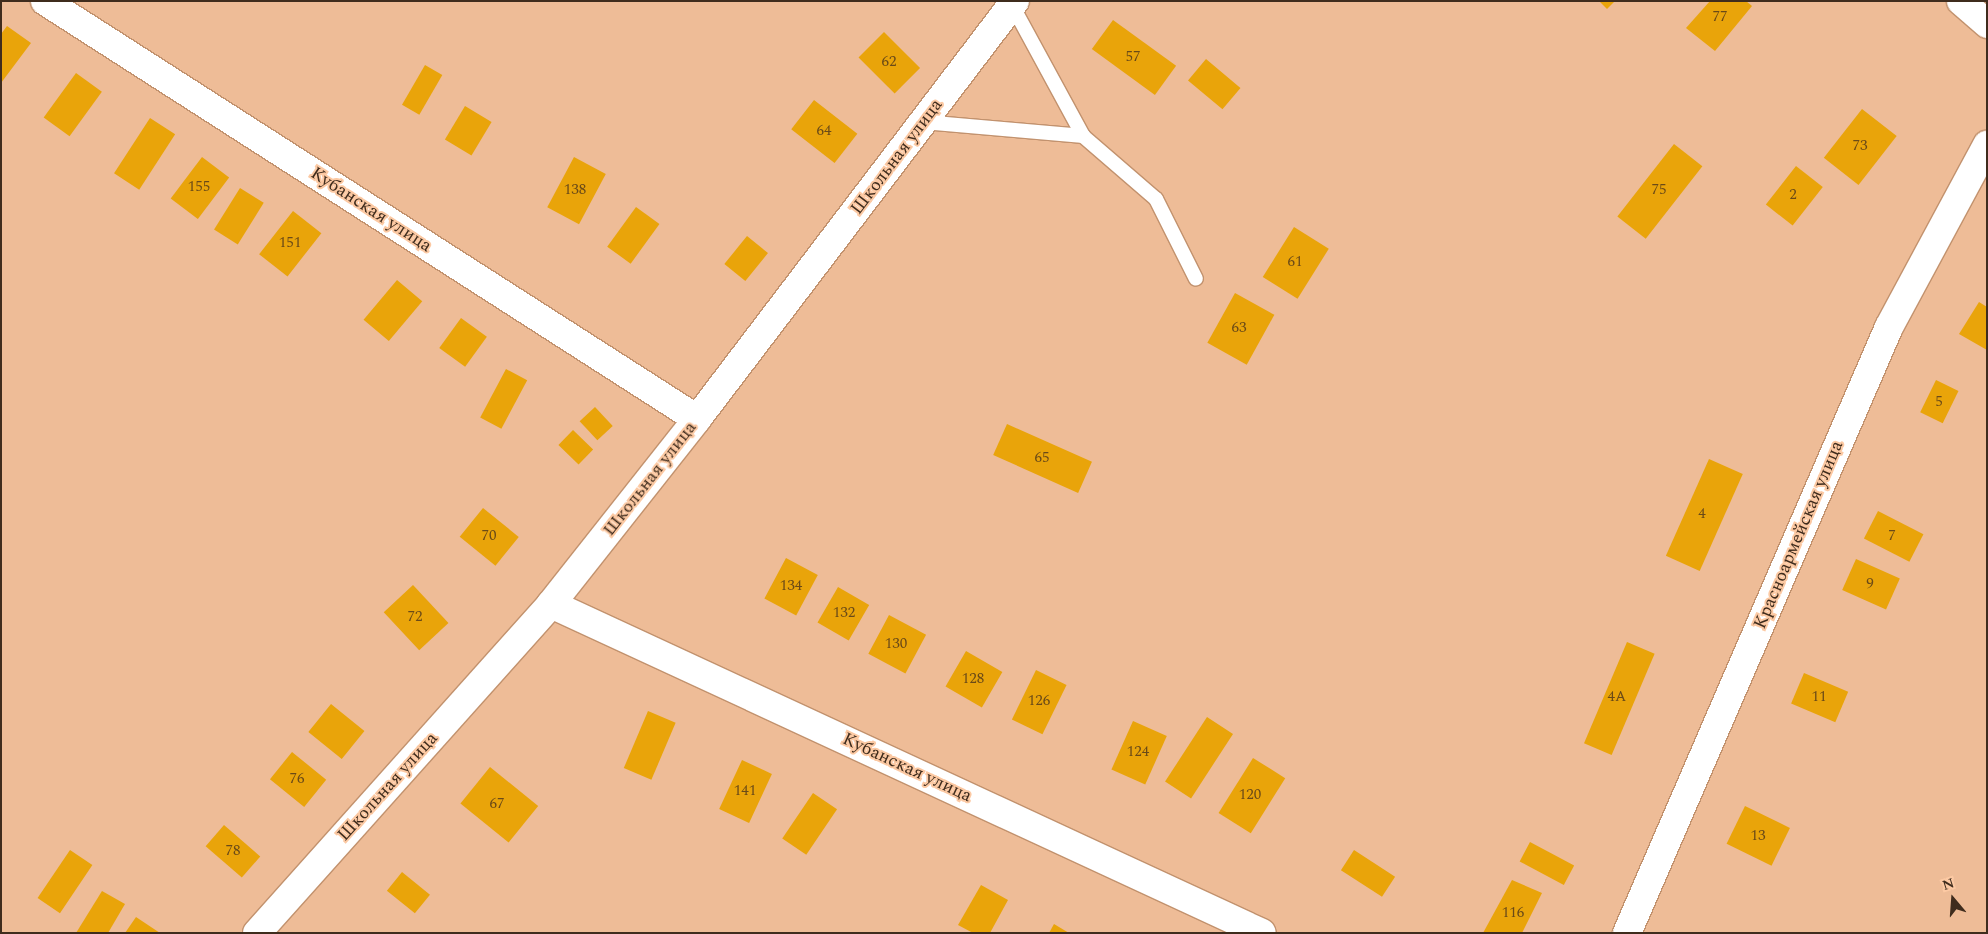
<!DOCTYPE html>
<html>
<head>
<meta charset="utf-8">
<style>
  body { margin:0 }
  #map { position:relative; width:1988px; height:934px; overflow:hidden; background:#eebc97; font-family:Spectral,serif }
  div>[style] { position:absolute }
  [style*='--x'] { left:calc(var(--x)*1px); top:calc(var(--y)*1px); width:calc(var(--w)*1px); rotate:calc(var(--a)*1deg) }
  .building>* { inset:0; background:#e9a40a; transform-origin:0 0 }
  .roads { filter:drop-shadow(1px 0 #c2926e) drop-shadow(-1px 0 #c2926e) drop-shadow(0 1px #c2926e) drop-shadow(0 -1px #c2926e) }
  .lane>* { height:14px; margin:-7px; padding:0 7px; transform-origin:7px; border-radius:7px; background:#fff }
  .street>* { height:28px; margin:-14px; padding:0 14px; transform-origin:14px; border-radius:14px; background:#fff }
  .secondary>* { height:28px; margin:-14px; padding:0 14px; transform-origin:14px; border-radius:14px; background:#fff }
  span { translate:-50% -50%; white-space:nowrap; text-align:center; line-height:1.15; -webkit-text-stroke:4px #fcc9a3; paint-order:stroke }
  .number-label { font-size:15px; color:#6a4a18 }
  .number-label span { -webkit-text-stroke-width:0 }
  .street-label { font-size:18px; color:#3f2c1d }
  .frame { position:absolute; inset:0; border:2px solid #3f2c1d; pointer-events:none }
  .north { position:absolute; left:1928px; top:874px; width:50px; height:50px; -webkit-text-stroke:4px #fcc9a3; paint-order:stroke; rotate:342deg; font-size:14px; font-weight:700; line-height:20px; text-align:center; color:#3f2c1d }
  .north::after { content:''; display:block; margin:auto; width:18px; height:22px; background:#3f2c1d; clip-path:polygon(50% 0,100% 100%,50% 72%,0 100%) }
</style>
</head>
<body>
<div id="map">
  <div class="building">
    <div style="clip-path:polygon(1599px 1px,1615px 1px,1607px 9px)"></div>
    <div style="clip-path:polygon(1710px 1px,1746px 1px,1752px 6px,1715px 51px,1686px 28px)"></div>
    <div style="left:1113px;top:20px;width:78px;height:36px;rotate:36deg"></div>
    <div style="clip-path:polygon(7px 26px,31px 43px,1px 83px,1px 34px)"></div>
    <div style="left:884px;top:32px;width:51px;height:36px;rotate:45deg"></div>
    <div style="left:1206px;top:59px;width:45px;height:28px;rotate:40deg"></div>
    <div style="left:425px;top:65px;width:20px;height:46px;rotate:30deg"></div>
    <div style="left:76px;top:73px;width:32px;height:55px;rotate:36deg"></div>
    <div style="left:814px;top:100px;width:55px;height:37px;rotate:38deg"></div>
    <div style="left:465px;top:106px;width:31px;height:39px;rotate:31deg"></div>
    <div style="left:1862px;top:109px;width:44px;height:62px;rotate:38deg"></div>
    <div style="left:150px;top:118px;width:30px;height:66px;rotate:33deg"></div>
    <div style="left:1674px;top:144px;width:36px;height:92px;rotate:38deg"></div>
    <div style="left:202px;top:157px;width:34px;height:52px;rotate:37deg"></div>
    <div style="left:574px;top:157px;width:36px;height:57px;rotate:28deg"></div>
    <div style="left:1796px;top:166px;width:34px;height:49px;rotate:38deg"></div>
    <div style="left:240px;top:188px;width:28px;height:49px;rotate:32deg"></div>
    <div style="left:636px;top:207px;width:29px;height:49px;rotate:36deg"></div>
    <div style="left:293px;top:211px;width:36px;height:55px;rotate:38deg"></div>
    <div style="left:1294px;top:227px;width:41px;height:59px;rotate:32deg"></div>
    <div style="left:747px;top:236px;width:27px;height:36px;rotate:39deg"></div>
    <div style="left:397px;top:280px;width:33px;height:52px;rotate:40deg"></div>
    <div style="left:1235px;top:293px;width:45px;height:57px;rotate:29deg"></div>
    <div style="clip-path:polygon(1979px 302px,1987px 307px,1987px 350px,1959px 334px)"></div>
    <div style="left:461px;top:318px;width:32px;height:37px;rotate:36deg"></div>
    <div style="left:506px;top:369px;width:24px;height:55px;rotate:28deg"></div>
    <div style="left:1936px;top:380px;width:25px;height:36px;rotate:26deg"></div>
    <div style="left:595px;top:407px;width:26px;height:21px;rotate:47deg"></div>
    <div style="left:1007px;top:424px;width:93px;height:34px;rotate:24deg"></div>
    <div style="left:573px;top:430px;width:28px;height:21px;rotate:44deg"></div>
    <div style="left:1709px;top:459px;width:37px;height:106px;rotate:24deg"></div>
    <div style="left:483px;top:508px;width:46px;height:37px;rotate:39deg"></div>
    <div style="left:1878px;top:511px;width:51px;height:31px;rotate:27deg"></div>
    <div style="left:786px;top:558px;width:36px;height:46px;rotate:28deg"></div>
    <div style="left:1856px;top:559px;width:48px;height:34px;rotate:24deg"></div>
    <div style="left:413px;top:585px;width:52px;height:40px;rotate:47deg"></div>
    <div style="left:838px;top:587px;width:36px;height:41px;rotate:30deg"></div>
    <div style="left:889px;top:615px;width:42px;height:44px;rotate:28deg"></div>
    <div style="left:1627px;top:642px;width:30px;height:110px;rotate:23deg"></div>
    <div style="left:966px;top:651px;width:42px;height:41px;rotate:30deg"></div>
    <div style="left:1036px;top:670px;width:34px;height:55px;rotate:26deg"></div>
    <div style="left:1804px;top:673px;width:48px;height:33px;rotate:23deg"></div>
    <div style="left:331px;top:704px;width:43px;height:36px;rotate:39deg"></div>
    <div style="left:648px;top:711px;width:30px;height:62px;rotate:23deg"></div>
    <div style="left:1207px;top:717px;width:31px;height:77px;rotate:33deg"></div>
    <div style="left:1133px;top:721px;width:37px;height:53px;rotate:24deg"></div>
    <div style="left:292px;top:752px;width:44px;height:35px;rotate:39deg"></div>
    <div style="left:1253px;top:758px;width:38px;height:65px;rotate:32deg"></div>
    <div style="left:742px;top:760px;width:33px;height:54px;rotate:25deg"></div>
    <div style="left:490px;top:767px;width:62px;height:47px;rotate:39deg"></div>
    <div style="left:813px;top:793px;width:29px;height:55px;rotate:34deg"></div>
    <div style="left:1745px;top:806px;width:50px;height:42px;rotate:26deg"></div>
    <div style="left:224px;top:825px;width:48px;height:28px;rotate:41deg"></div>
    <div style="left:1530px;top:842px;width:50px;height:22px;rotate:28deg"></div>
    <div style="left:70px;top:850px;width:27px;height:58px;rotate:34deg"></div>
    <div style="left:1354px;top:850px;width:49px;height:24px;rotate:33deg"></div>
    <div style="left:402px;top:872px;width:36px;height:24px;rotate:39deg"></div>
    <div style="clip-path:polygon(1512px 880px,1542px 893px,1522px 933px,1483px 933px)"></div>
    <div style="clip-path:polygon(981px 885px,1008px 900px,990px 933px,973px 933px,958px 925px)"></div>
    <div style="clip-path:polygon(102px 891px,125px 904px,108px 933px,76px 933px)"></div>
    <div style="clip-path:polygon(136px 917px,160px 933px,125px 933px)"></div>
    <div style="clip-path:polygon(1054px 924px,1069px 933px,1049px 933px)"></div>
  </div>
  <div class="roads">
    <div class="lane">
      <div style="--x:1012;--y:5;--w:149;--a:61.5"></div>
      <div style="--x:923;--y:122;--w:161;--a:5"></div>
      <div style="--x:1083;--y:136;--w:96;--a:40.8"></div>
      <div style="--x:1156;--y:199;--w:89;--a:63.4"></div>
    </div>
    <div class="street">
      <div style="--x:45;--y:1;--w:774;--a:32.66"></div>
      <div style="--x:551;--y:604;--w:783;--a:24.83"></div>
      <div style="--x:257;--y:933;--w:441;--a:-48.2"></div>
      <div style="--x:551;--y:604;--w:236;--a:-51.7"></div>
      <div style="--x:697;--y:419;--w:525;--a:-52.74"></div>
      <div style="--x:1627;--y:933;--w:660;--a:-66.62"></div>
      <div style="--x:1889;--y:327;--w:207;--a:-61.7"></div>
    </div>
    <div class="secondary">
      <div style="--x:1961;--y:1;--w:35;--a:41"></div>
    </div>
  </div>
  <div class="number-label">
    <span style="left:1720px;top:17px">77</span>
    <span style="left:1133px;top:57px">57</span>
    <span style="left:889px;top:62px">62</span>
    <span style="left:824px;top:131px">64</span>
    <span style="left:1860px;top:146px">73</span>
    <span style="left:199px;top:187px">155</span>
    <span style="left:575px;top:190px">138</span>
    <span style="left:1659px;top:190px">75</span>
    <span style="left:1793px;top:195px">2</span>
    <span style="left:290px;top:243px">151</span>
    <span style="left:1295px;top:262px">61</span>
    <span style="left:1239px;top:328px">63</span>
    <span style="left:1939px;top:402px">5</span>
    <span style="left:1042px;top:458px">65</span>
    <span style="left:1702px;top:514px">4</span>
    <span style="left:489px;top:536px">70</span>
    <span style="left:1892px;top:536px">7</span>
    <span style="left:1870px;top:584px">9</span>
    <span style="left:791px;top:586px">134</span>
    <span style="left:844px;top:613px">132</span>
    <span style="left:415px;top:617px">72</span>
    <span style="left:896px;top:644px">130</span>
    <span style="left:973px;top:679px">128</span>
    <span style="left:1617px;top:697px">4А</span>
    <span style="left:1819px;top:697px">11</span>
    <span style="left:1039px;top:701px">126</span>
    <span style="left:1138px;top:752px">124</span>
    <span style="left:297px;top:779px">76</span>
    <span style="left:745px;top:791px">141</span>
    <span style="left:1250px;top:795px">120</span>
    <span style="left:497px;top:804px">67</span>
    <span style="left:1758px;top:836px">13</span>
    <span style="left:233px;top:851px">78</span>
    <span style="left:1513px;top:913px">116</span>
  </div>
  <div class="street-label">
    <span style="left:897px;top:157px;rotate:-53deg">Школьная улица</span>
    <span style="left:371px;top:210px;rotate:33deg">Кубанская улица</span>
    <span style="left:650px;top:479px;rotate:-52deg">Школьная улица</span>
    <span style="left:1799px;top:535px;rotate:-67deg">Красноармейская улица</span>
    <span style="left:907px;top:768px;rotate:25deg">Кубанская улица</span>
    <span style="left:388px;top:787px;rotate:-48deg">Школьная улица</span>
  </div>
  <div class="frame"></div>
  <div class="north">N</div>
</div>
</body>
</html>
